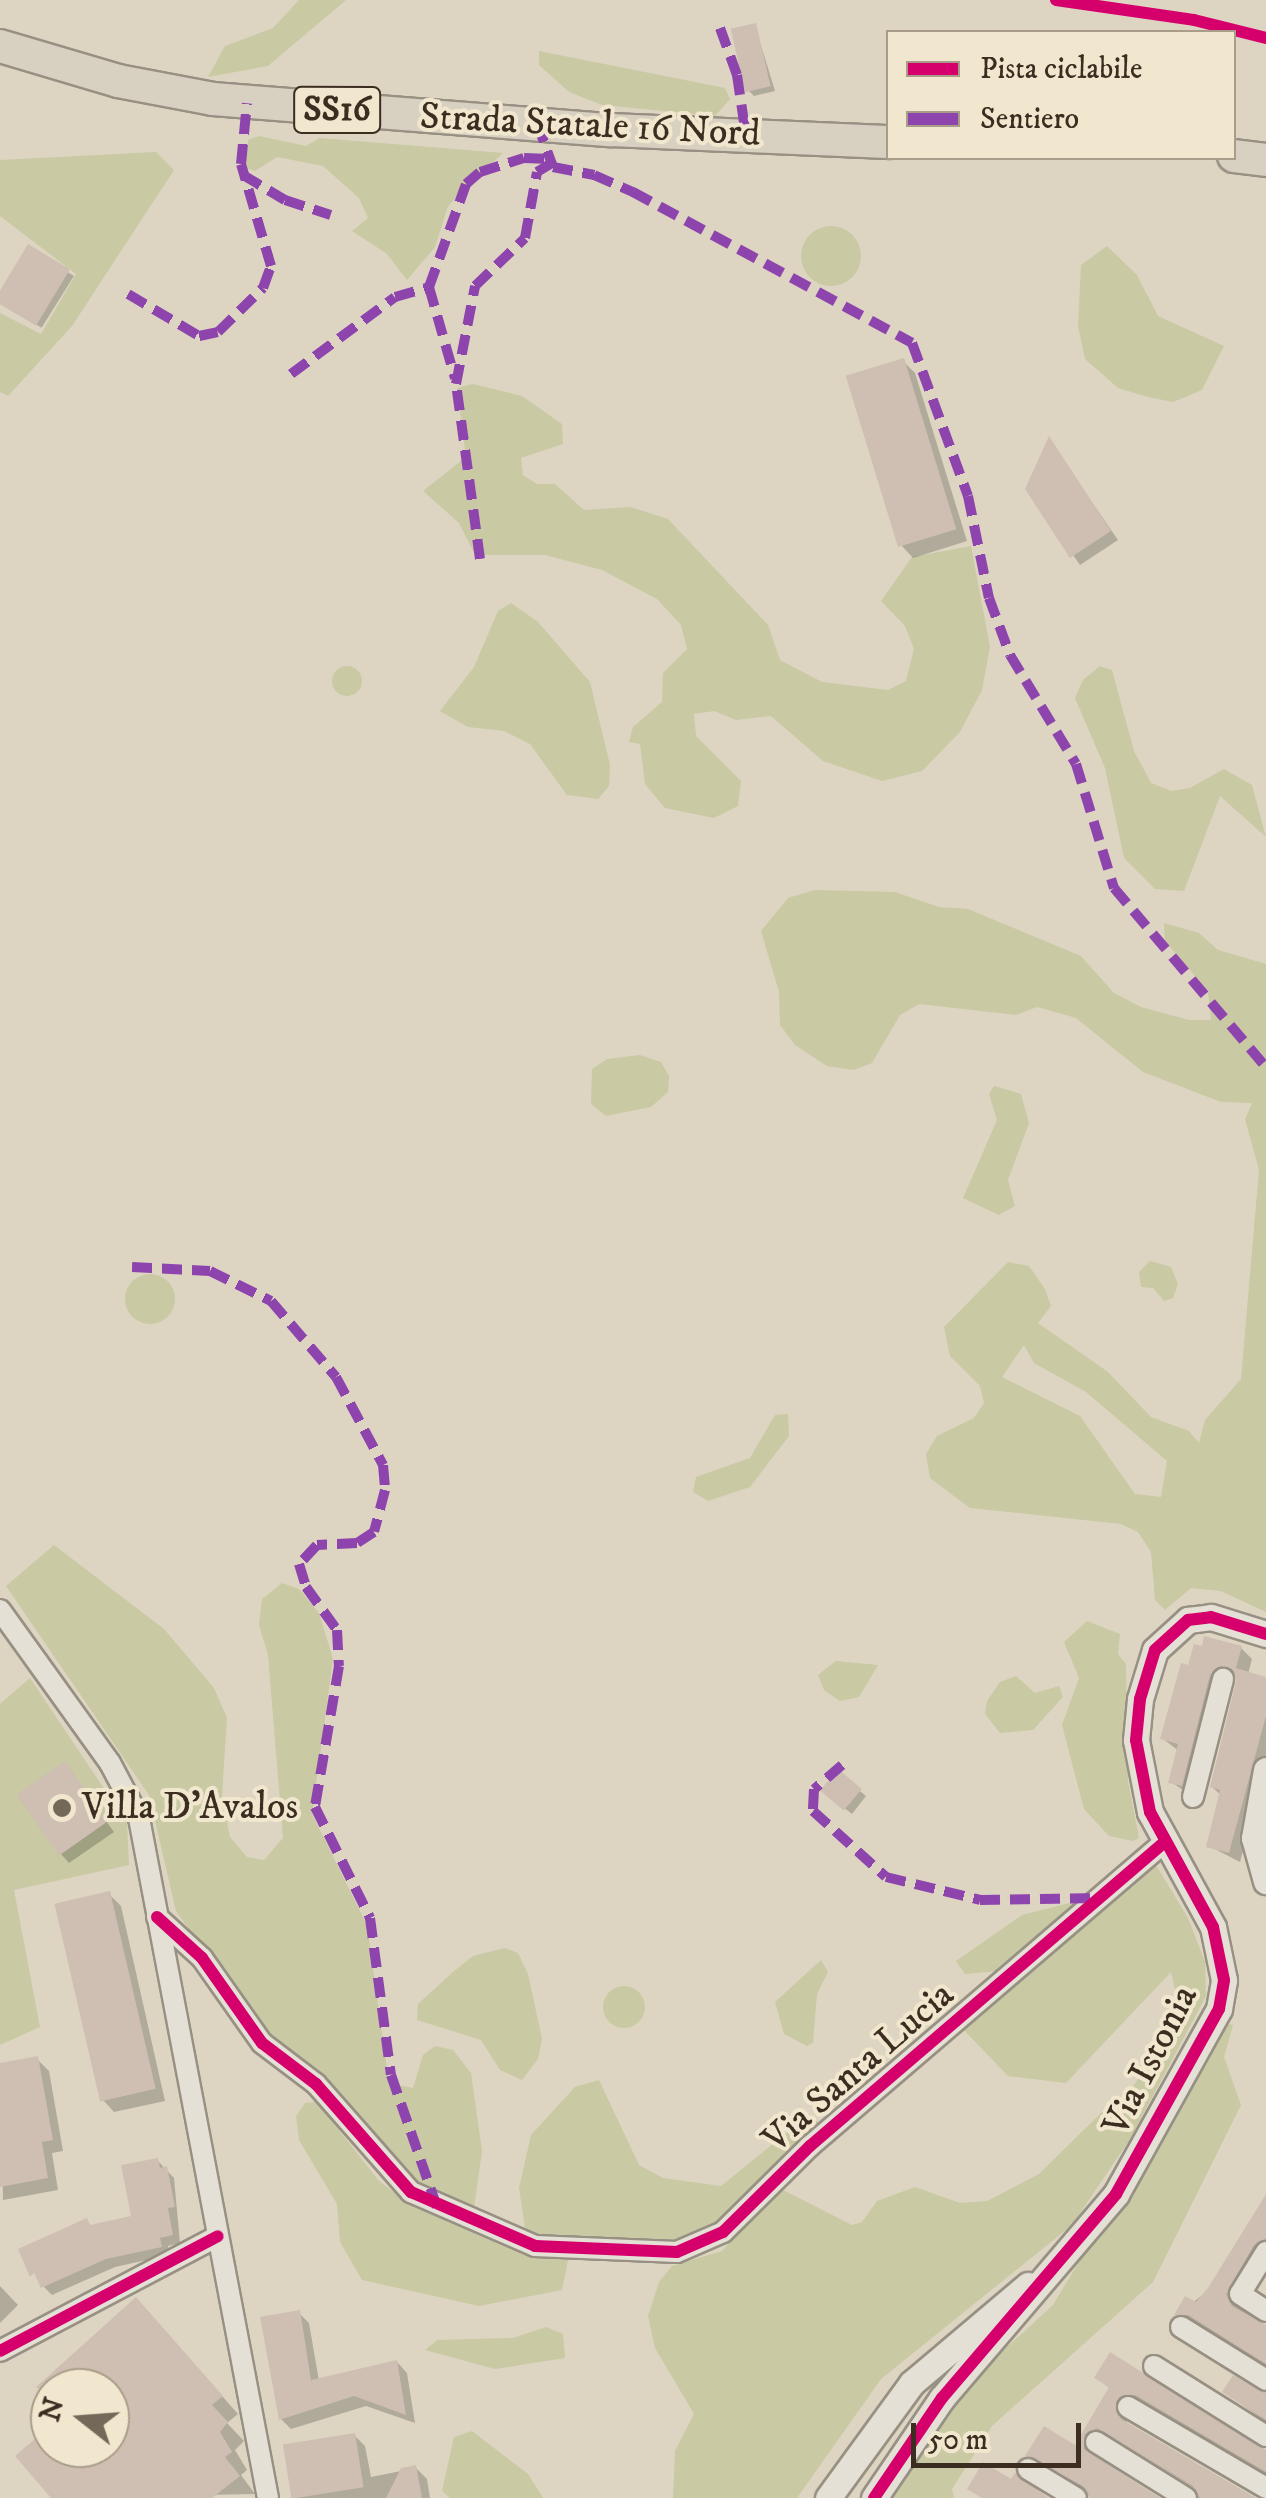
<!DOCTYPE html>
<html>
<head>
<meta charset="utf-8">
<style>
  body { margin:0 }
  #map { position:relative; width:1266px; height:2498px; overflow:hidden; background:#ddd5c1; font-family:"IM FELL DW Pica",serif }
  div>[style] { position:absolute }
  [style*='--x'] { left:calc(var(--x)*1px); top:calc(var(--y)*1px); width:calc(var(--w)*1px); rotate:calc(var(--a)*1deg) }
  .green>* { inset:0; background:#c9c9a4 }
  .round { border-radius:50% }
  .shadow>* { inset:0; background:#0003; transform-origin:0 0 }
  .building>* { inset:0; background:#cfbeb2; transform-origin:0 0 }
  .roads { filter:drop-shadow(2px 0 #979083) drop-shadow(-2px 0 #979083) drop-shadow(0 2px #979083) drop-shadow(0 -2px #979083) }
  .minor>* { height:20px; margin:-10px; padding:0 10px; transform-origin:10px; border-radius:10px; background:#e5e0d5 }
  .tertiary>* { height:25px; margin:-12.5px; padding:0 12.5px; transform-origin:12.5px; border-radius:12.5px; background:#e5e0d5 }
  .primary>* { height:32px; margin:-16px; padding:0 16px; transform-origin:16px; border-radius:16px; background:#d8d1c1 }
  .quiet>* { height:10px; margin-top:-5px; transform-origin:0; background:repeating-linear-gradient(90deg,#8e44ad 0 20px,transparent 0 30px) }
  .cycleway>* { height:12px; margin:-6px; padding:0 6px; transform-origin:6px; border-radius:6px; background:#d6006c }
  .dots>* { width:28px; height:28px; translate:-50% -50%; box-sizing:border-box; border:5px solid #f1e7ce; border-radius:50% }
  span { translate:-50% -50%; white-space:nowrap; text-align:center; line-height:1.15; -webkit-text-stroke:8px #f1e7ce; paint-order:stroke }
  .shield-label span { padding:2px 8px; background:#f1e7ce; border:2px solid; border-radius:8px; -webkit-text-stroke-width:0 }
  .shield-label { font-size:35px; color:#3c2d21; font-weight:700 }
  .street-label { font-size:38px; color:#3c2d21 }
  .poi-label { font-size:38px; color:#3c2d21 }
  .left { translate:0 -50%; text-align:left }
  .legend { position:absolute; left:886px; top:30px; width:350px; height:130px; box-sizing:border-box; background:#f1e7ce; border:2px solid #a99d89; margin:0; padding:12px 18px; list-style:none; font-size:30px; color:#3c2d21 }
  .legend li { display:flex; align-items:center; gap:20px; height:50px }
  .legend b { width:50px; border:2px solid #a99d89 }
  .north { position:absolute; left:30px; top:2368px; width:100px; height:100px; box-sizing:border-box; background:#f1e7ce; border:2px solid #a99d89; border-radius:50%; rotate:287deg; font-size:28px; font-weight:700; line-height:40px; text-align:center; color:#3c2d21 }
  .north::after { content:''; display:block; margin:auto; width:35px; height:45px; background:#746859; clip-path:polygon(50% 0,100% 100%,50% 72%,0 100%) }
  .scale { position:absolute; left:911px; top:2423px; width:170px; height:45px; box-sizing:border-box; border:5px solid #3c2d21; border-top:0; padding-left:12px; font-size:30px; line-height:35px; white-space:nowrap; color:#3c2d21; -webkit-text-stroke:8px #f1e7ce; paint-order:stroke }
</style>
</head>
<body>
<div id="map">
  <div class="green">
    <div style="clip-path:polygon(299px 0,346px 0,268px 66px,208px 77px,225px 46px,273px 28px)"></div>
    <div style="clip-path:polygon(539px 51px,725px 88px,730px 99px,715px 116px,602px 105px,569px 92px,539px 65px)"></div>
    <div style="clip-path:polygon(259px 136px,306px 146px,320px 138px,503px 153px,448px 206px,435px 247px,407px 280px,387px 254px,352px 231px,368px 218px,359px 198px,323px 166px,277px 157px,255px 171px,245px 168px,248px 140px)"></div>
    <div style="clip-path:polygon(156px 152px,174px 170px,72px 326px,8px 396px,0 392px,0 313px,41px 334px,76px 274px,0 216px,0 160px)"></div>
    <div class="round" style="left:801px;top:226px;width:60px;height:60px"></div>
    <div style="clip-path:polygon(1107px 246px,1137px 275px,1158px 316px,1224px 346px,1202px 390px,1173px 402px,1148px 397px,1118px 388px,1085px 359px,1078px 326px,1081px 265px)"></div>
    <div style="clip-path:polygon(473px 384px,522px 396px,562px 424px,563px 444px,521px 458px,523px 475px,537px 484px,555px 484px,584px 510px,631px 507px,668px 519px,768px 625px,780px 660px,822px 682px,888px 690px,906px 681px,914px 649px,905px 626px,881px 601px,912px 557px,971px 546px,990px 647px,982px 690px,960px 732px,922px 771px,882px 781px,823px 761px,771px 716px,736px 720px,714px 711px,694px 714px,696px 736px,741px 781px,738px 806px,714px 818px,665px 808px,645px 784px,640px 744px,629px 742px,633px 727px,662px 702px,663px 673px,687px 649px,681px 625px,657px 599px,602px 570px,545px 555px,475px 555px,459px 523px,423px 491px,466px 457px,457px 388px)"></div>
    <div style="clip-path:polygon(511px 603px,538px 622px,590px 682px,610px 765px,609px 786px,598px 799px,567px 795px,530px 744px,504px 731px,468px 727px,440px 711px,474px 667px,498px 611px)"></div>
    <div class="round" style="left:332px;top:666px;width:30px;height:30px"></div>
    <div style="clip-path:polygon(1100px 666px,1112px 670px,1134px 751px,1151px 783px,1171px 791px,1190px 788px,1224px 769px,1252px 785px,1266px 837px,1220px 796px,1184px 891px,1155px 889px,1124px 858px,1105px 768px,1075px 698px,1083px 680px)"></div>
    <div style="clip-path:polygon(evenodd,815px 890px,895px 892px,939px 907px,968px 909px,1081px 956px,1114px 993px,1141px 1007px,1189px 1020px,1211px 1020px,1208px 991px,1165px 941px,1164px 923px,1199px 933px,1218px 950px,1266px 964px,1266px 1612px,1221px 1591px,1191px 1588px,1165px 1610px,1155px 1600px,1151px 1552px,1138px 1532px,1121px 1524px,970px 1508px,930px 1478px,926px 1454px,937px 1436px,974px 1418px,984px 1403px,980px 1386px,950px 1356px,944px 1327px,1008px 1262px,1029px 1266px,1045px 1289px,1051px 1306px,1038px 1323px,1108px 1372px,1151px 1417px,1189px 1431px,1199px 1443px,1205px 1420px,1241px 1379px,1259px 1170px,1245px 1119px,1252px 1103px,1221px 1102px,1143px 1072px,1076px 1018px,1037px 1007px,1016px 1015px,919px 1004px,900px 1015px,872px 1063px,854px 1070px,827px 1066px,795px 1045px,780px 1025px,779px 992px,761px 931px,788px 898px,815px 890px,1024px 1345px,1034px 1363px,1086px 1392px,1167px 1461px,1161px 1497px,1135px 1494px,1080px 1416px,1002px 1377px,1024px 1345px)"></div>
    <div style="clip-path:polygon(640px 1055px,661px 1062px,669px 1076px,668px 1092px,651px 1107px,606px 1116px,591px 1104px,592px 1069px,607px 1059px)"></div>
    <div style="clip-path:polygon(994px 1086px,1021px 1094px,1029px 1123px,1008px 1180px,1015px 1206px,999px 1215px,963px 1198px,997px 1120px,989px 1094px)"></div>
    <div style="clip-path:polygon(1150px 1261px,1171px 1267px,1178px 1284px,1173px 1298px,1164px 1301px,1153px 1288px,1141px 1287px,1139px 1272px)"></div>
    <div class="round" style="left:125px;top:1274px;width:50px;height:50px"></div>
    <div style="clip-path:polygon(788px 1414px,789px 1436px,750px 1487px,708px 1501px,693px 1492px,696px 1477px,750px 1458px,775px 1415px)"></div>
    <div style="clip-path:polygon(54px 1545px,164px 1629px,214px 1688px,227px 1718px,222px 1796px,230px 1837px,247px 1857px,264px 1860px,283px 1838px,268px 1655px,259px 1625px,262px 1599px,282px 1583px,299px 1589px,319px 1613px,333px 1659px,312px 1814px,367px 1925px,389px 2083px,413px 2088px,423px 2055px,435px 2046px,453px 2050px,471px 2073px,482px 2151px,473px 2215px,398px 2171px,335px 2089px,267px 2038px,176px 1911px,149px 1795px,6px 1586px)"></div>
    <div style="clip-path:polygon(1087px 1621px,1120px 1634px,1118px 1654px,1126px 1664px,1128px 1781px,1139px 1838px,1133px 1841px,1109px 1836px,1084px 1809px,1062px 1725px,1079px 1678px,1064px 1642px)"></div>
    <div style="clip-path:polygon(836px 1661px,878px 1665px,859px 1697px,840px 1701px,824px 1690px,818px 1675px)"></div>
    <div style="clip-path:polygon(1016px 1676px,1035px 1693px,1059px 1686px,1063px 1697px,1033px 1730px,1000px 1733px,985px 1714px,987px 1701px,1000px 1682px)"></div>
    <div style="clip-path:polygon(30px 1678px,127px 1823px,129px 1865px,14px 1890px,40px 2027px,0 2045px,0 1704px)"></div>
    <div style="clip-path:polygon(1156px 1865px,1188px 1918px,1205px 1962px,1206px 1996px,1130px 2139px,1072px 2225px,881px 2379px,797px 2498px,673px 2498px,675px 2451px,694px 2414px,655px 2348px,648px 2316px,659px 2282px,672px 2266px,722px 2251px,779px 2188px,852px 2225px,862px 2222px,877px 2201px,915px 2187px,960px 2203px,987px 2201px,1039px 2174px,1102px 2112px,1118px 2108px,1181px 2017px,1171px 1972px,1066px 2083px,1008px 2076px,961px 2027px)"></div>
    <div style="clip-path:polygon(1082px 1900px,999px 1971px,965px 1974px,956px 1961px,1022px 1915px)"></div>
    <div style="clip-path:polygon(505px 1948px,518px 1953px,528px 1974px,542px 2039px,538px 2059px,522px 2080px,500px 2070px,481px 2040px,417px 2020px,418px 2004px,453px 1972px,473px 1956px)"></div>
    <div style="clip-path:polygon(821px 1960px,828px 1972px,817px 1994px,813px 2043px,807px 2046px,784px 2034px,775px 2002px)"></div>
    <div class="round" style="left:603px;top:1986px;width:42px;height:42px"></div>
    <div style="clip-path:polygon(1224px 2022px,1233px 2025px,1224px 2057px,1241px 2105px,1153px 2282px,992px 2426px,952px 2489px,954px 2498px,881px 2498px,957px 2393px,1053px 2305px)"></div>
    <div style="clip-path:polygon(599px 2080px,639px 2165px,663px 2178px,721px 2186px,794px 2127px,810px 2118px,819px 2122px,710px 2230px,649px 2245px,526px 2235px,519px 2188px,531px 2135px,575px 2087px)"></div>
    <div style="clip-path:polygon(317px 2102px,379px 2181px,414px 2207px,524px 2255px,568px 2260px,562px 2290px,479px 2306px,362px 2280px,340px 2242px,337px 2204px,299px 2140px,296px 2116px,305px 2103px)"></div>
    <div style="clip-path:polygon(546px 2327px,563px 2334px,565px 2358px,495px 2369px,425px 2350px,437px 2340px,513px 2338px)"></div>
    <div style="clip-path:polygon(472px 2431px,528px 2474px,543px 2498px,450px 2498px,442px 2491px,454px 2437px)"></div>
  </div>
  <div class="shadow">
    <div style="clip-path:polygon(755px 26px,775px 91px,754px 96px,749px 91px)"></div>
    <div style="left:29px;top:248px;width:53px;height:61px;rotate:32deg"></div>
    <div style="clip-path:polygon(903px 361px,915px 373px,967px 541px,913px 558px,902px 546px)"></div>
    <div style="clip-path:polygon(1049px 440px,1118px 540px,1080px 565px,1027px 489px)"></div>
    <div style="clip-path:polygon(1241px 1648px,1252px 1659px,1248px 1674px,1266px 1679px,1266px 1766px,1240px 1862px,1209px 1846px,1222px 1796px,1212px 1787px,1238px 1677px,1220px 1686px,1192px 1796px,1171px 1782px,1179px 1751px,1163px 1739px,1190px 1668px)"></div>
    <div style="clip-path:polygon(65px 1764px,114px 1832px,69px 1863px,61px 1854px)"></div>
    <div style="clip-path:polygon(838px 1773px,866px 1796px,852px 1814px,829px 1796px)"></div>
    <div style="clip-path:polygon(109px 1894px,121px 1906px,165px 2101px,114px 2112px,103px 2100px)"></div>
    <div style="clip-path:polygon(37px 2059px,49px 2071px,63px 2151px,52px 2153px,58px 2190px,3px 2200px,0 2066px)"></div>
    <div style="clip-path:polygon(157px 2160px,174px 2178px,180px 2243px,168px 2246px,169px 2255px,115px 2267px,52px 2295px,43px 2286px,86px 2221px,92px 2227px,134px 2218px)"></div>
    <div style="clip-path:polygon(1266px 2199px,1266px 2252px,1234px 2304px,1266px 2326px,1266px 2366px,1177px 2315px,1210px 2289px)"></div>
    <div style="clip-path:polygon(0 2286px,18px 2305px,0 2323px)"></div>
    <div style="clip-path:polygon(299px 2313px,309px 2323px,319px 2381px,397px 2362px,407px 2373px,415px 2423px,366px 2406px,291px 2429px,281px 2419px)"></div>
    <div style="clip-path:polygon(153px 2318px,238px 2414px,227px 2423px,244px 2441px,235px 2450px,247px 2470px,241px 2475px,255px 2494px,54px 2498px,19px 2456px,50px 2429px,50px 2448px,110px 2448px,110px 2388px,50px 2388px,50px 2401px,39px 2388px)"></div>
    <div style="clip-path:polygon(1097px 2378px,1266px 2450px,1266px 2476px,1146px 2403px,1123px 2410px,1128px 2426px,1255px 2498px,1198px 2498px,1196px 2489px,1114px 2438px,1092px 2442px,1096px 2461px,1155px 2498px,1092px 2498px,1037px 2464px,1028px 2455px,1076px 2448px,1111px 2389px)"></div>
    <div style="clip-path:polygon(1234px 2379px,1266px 2393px,1266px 2422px,1225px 2392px)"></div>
    <div style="clip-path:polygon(354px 2435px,365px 2446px,371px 2477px,416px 2468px,427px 2479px,430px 2498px,294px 2498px,286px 2447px)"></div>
  </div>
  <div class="building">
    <div style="left:756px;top:23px;width:65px;height:26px;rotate:77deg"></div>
    <div style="left:28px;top:244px;width:49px;height:66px;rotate:31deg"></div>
    <div style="left:904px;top:358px;width:179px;height:61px;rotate:73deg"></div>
    <div style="clip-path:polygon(1049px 436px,1111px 531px,1070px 558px,1025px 489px)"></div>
    <div style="clip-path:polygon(1204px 1636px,1242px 1646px,1236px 1668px,1266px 1677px,1266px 1716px,1229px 1853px,1206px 1847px,1220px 1790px,1210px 1787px,1236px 1682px,1233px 1670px,1220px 1666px,1210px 1675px,1182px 1786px,1168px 1783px,1178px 1744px,1160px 1739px,1181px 1663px,1188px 1665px,1194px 1644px,1202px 1646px)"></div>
    <div style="left:65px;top:1761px;width:74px;height:59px;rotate:55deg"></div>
    <div style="left:838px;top:1769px;width:31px;height:28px;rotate:40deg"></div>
    <div style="left:110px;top:1891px;width:203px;height:57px;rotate:77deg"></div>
    <div style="clip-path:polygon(38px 2056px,53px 2140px,42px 2142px,48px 2178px,0 2187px,0 2063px)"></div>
    <div style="clip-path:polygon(158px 2158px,160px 2168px,167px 2166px,175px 2207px,168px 2208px,173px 2235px,160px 2238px,162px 2247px,106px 2259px,41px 2288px,34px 2273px,30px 2277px,18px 2249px,87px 2218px,90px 2225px,131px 2216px,121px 2165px)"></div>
    <div style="clip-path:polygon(1266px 2194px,1266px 2238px,1254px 2245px,1226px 2294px,1232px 2306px,1266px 2325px,1266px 2364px,1188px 2315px,1174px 2315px,1185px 2296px,1196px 2302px,1208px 2288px)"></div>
    <div style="clip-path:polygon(136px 2297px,223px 2396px,212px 2405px,228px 2422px,220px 2432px,232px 2452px,225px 2457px,240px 2476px,212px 2498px,51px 2498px,15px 2456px,50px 2426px,50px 2448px,110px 2448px,110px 2388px,35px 2388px)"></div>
    <div style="clip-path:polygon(300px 2310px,311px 2380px,397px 2360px,406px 2415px,354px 2396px,279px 2420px,260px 2317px)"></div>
    <div style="clip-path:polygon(1110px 2352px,1266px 2450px,1266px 2472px,1135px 2395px,1116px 2401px,1121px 2419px,1256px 2498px,1200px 2498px,1193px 2486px,1097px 2428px,1085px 2434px,1084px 2449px,1160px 2498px,1090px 2498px,1083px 2486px,1025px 2456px,1044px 2426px,1075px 2445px,1109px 2387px,1094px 2378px)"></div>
    <div style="clip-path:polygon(1233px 2375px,1266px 2394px,1266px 2420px,1222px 2392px)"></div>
    <div style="left:355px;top:2433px;width:55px;height:73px;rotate:81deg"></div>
    <div style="clip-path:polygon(983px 2462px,1011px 2479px,1015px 2473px,1049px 2498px,982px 2498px,967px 2489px)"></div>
    <div style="clip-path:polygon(416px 2465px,422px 2498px,386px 2498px,401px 2468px)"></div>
  </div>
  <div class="roads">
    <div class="minor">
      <div style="--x:0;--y:1610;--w:188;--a:54.3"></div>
      <div style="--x:110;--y:1763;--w:62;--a:62.2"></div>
      <div style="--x:139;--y:1818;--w:692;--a:79.26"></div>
      <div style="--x:1193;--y:1797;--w:122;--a:-75.7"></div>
      <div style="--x:157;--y:1917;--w:61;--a:42.3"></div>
      <div style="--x:202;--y:1958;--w:104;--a:54.8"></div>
      <div style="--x:262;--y:2043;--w:68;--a:37.2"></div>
      <div style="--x:316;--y:2084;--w:144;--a:48.7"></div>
      <div style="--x:411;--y:2192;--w:135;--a:23.5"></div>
      <div style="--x:535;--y:2246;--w:142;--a:2.4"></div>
      <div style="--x:677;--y:2252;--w:50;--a:-23.5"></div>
      <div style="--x:723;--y:2232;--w:122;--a:-44.7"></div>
      <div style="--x:810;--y:2146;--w:465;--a:-40.6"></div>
      <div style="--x:1266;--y:2252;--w:49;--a:121.8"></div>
      <div style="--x:1240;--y:2294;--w:31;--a:33"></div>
      <div style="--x:1181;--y:2327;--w:100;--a:31.9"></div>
      <div style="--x:0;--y:2351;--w:246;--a:-27.8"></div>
      <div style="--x:1154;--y:2366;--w:132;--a:32"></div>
      <div style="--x:1128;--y:2407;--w:160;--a:30.4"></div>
      <div style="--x:1096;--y:2442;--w:106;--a:31.9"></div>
      <div style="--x:1028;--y:2469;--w:56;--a:31.1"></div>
    </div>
    <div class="tertiary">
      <div style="--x:1266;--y:1770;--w:69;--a:100"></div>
      <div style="--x:1254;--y:1838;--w:45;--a:74.4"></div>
      <div style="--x:828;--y:2498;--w:142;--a:-53.9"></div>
      <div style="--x:912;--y:2383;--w:152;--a:-40.2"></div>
      <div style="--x:874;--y:2498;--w:121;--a:-55.8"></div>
      <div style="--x:942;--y:2398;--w:268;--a:-49.5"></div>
      <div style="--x:1116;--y:2194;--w:212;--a:-60.9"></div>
      <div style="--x:1219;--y:2009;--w:29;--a:-80"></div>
      <div style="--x:1224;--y:1980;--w:54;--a:-101.7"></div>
      <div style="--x:1213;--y:1927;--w:131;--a:-118.7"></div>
      <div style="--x:1150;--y:1812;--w:73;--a:-101"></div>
      <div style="--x:1136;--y:1740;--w:41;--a:-84.4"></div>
      <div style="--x:1140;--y:1699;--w:51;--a:-73"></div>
      <div style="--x:1155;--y:1650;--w:45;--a:-42.3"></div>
      <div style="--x:1188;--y:1620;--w:23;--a:-7"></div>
      <div style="--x:1211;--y:1617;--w:58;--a:17.2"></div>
    </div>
    <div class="primary">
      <div style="--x:0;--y:46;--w:123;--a:16.5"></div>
      <div style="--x:118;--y:81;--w:97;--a:10.7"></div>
      <div style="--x:213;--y:99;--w:398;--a:4.5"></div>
      <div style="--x:610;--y:130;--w:278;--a:2.5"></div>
      <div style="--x:1234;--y:156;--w:32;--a:7"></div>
    </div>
  </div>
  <div class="quiet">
    <div style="--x:720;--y:28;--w:50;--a:70.1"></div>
    <div style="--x:737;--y:75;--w:62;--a:81.6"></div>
    <div style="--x:537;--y:123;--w:47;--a:70"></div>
    <div style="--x:553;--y:167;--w:42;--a:11"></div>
    <div style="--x:594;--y:175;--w:43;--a:23.6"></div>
    <div style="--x:633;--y:192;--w:317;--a:28.4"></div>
    <div style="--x:912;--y:343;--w:163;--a:69.9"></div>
    <div style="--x:968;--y:496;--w:104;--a:78.4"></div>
    <div style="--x:989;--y:598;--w:61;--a:69.8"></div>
    <div style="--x:1010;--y:655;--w:127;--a:58.8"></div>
    <div style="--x:1076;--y:764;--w:130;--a:73"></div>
    <div style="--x:1114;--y:888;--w:235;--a:49.7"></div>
    <div style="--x:243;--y:175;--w:49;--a:30.8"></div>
    <div style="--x:285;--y:200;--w:48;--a:18.1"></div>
    <div style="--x:429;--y:287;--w:95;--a:74.1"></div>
    <div style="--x:128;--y:294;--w:82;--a:30.6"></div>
    <div style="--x:199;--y:336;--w:19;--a:-12"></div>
    <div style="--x:218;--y:332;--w:63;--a:-44.4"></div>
    <div style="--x:263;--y:288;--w:23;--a:-70"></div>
    <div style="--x:271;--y:266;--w:106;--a:-106.4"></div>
    <div style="--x:241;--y:164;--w:61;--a:-84.4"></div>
    <div style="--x:291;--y:374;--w:129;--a:-36.5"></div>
    <div style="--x:395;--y:297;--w:35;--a:-16"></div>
    <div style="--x:429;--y:287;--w:109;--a:-70.2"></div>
    <div style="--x:466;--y:184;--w:18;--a:-41"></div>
    <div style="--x:480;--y:172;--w:46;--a:-17.7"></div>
    <div style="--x:524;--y:158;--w:26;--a:2"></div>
    <div style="--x:480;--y:559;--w:177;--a:-97.8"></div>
    <div style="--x:456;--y:384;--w:100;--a:-79"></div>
    <div style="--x:475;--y:286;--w:69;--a:-43.8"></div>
    <div style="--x:525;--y:238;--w:67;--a:-79.7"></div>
    <div style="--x:537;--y:172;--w:17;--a:-31"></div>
    <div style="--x:132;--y:1267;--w:78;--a:2.9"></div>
    <div style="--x:210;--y:1271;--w:68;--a:26.2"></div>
    <div style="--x:271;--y:1301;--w:100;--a:49.5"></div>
    <div style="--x:336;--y:1377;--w:100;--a:61.9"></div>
    <div style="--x:383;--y:1465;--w:25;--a:85"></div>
    <div style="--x:385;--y:1490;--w:43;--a:104.7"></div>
    <div style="--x:374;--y:1532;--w:20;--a:147"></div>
    <div style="--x:357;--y:1543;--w:40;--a:177.1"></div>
    <div style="--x:317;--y:1545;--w:26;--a:133"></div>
    <div style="--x:299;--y:1564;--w:24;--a:73"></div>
    <div style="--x:306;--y:1587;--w:53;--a:54.2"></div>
    <div style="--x:337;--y:1630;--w:36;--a:87"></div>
    <div style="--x:339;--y:1666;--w:143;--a:99.7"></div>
    <div style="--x:315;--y:1807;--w:124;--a:63.6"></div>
    <div style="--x:370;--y:1918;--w:158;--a:82.4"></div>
    <div style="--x:391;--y:2075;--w:140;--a:70.8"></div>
    <div style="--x:842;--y:1765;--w:37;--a:139"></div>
    <div style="--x:814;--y:1789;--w:22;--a:93"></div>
    <div style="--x:813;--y:1811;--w:98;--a:42.1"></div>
    <div style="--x:886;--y:1877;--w:97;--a:13.7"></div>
    <div style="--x:980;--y:1900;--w:120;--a:-1"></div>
  </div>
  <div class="cycleway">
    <div style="--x:1056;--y:0;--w:139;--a:8.2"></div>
    <div style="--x:1194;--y:20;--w:74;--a:14"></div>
    <div style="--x:157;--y:1917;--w:61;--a:42.3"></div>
    <div style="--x:202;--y:1958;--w:104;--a:54.8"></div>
    <div style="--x:262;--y:2043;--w:68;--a:37.2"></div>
    <div style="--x:316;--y:2084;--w:144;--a:48.7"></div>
    <div style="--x:411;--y:2192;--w:135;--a:23.5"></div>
    <div style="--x:535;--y:2246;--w:142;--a:2.4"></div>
    <div style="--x:677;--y:2252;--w:50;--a:-23.5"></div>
    <div style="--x:723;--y:2232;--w:122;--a:-44.7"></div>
    <div style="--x:810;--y:2146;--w:465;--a:-40.6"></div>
    <div style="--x:0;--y:2351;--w:246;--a:-27.8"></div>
    <div style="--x:874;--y:2498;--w:121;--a:-55.8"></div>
    <div style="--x:942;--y:2398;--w:268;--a:-49.5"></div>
    <div style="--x:1116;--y:2194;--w:212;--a:-60.9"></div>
    <div style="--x:1219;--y:2009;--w:29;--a:-80"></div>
    <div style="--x:1224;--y:1980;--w:54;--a:-101.7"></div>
    <div style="--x:1213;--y:1927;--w:131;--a:-118.7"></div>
    <div style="--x:1150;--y:1812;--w:73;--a:-101"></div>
    <div style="--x:1136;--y:1740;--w:41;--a:-84.4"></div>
    <div style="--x:1140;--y:1699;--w:51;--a:-73"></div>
    <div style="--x:1155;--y:1650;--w:45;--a:-42.3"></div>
    <div style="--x:1188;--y:1620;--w:23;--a:-7"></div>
    <div style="--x:1211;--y:1617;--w:58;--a:17.2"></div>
  </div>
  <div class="dots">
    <div style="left:62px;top:1808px;background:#746859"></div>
  </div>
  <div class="shield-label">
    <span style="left:337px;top:110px">SS16</span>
  </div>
  <div class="street-label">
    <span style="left:590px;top:126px;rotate:3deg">Strada Statale 16 Nord</span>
    <span style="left:1151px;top:2061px;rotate:-63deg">Via Istonia</span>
    <span style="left:859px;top:2068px;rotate:-41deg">Via Santa Lucia</span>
  </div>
  <div class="poi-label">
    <span class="left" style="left:82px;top:1808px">Villa D'Avalos</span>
  </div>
  <ul class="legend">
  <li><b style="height:12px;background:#d6006c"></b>Pista ciclabile</li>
  <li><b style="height:12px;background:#8e44ad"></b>Sentiero</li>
  </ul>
  <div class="north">N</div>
  <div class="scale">50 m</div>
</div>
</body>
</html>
